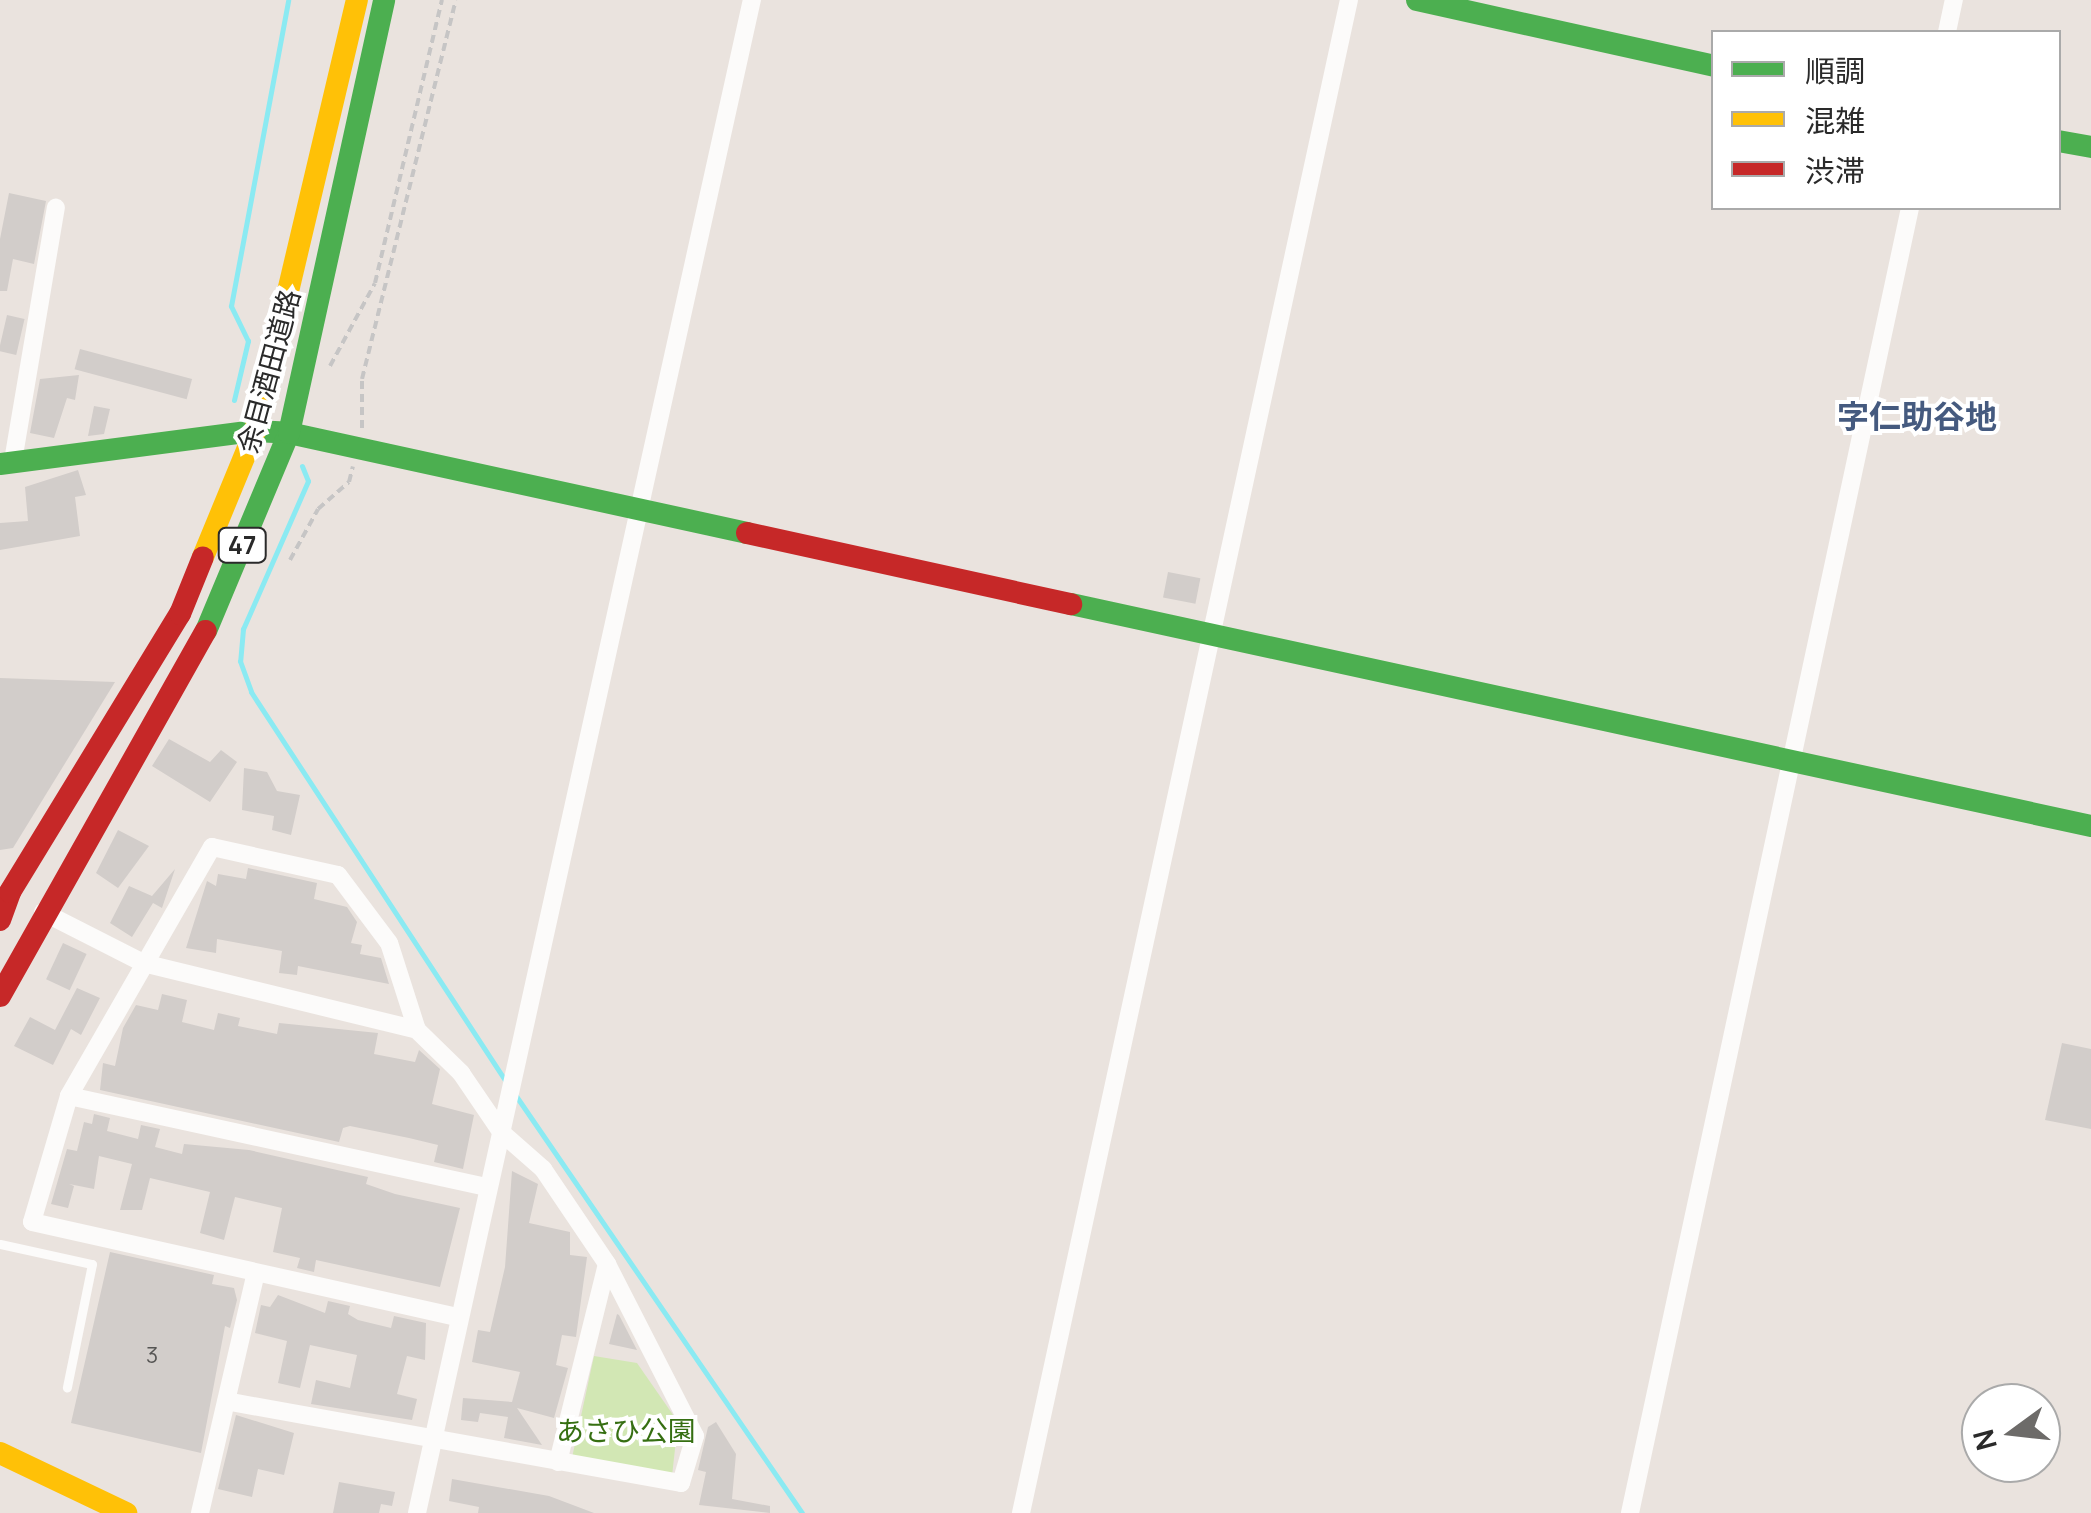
<!DOCTYPE html>
<html>
<head>
<meta charset="utf-8">
<style>
  body { margin:0 }
  #map { position:relative; width:2091px; height:1513px; overflow:hidden; background:#eae3de; font-family:Manrope,"Noto Sans JP",sans-serif }
  div>[style] { position:absolute }
  [style*='--x'] { left:calc(var(--x)*1px); top:calc(var(--y)*1px); width:calc(var(--w)*1px); rotate:calc(var(--a)*1deg) }
  .green>* { inset:0; background:#d2e7b4 }
  .stream>* { height:5px; margin:-2.5px; padding:0 2.5px; transform-origin:2.5px; border-radius:2.5px; background:#8beaf2 }
  .building>* { inset:0; background:#d2cdca; transform-origin:0 0 }
  .path>* { height:4px; margin-top:-2px; transform-origin:0; background:repeating-linear-gradient(90deg,#c6c5c5 0 8px,transparent 0 13px) }
  .lane>* { height:9px; margin:-4.5px; padding:0 4.5px; transform-origin:4.5px; border-radius:4.5px; background:#fcfbfa }
  .street>* { height:18px; margin:-9px; padding:0 9px; transform-origin:9px; border-radius:9px; background:#fcfbfa }
  .fast>* { height:22px; margin:-11px; padding:0 11px; transform-origin:11px; border-radius:11px; background:#4caf50 }
  .slow>* { height:22px; margin:-11px; padding:0 11px; transform-origin:11px; border-radius:11px; background:#ffc107 }
  .jam>* { height:22px; margin:-11px; padding:0 11px; transform-origin:11px; border-radius:11px; background:#c62828 }
  span { translate:-50% -50%; white-space:nowrap; text-align:center; line-height:1.15; -webkit-text-stroke:8px #fff; paint-order:stroke }
  .number-label { font-size:22px; color:#555453 }
  .number-label span { -webkit-text-stroke-width:0 }
  .shield-label span { padding:2px 8px; background:#fff; border:2px solid; border-radius:8px; -webkit-text-stroke-width:0 }
  .shield-label { font-size:25px; color:#2a2a2a; font-weight:700 }
  .street-label { font-size:28px; color:#2a2a2a }
  .park-label { font-size:28px; color:#366f12 }
  .quarter-label { font-size:32px; color:#455a7f; font-weight:700 }
  .legend { position:absolute; left:1711px; top:30px; width:350px; height:180px; box-sizing:border-box; background:#fff; border:2px solid #aaa; margin:0; padding:12px 18px; list-style:none; font-size:30px; color:#2a2a2a }
  .legend li { display:flex; align-items:center; gap:20px; height:50px }
  .legend b { width:50px; border:2px solid #aaa }
  .north { position:absolute; left:1961px; top:1383px; width:100px; height:100px; box-sizing:border-box; background:#fff; border:2px solid #aaa; border-radius:50%; rotate:255deg; font-size:28px; font-weight:700; line-height:40px; text-align:center; color:#2a2a2a }
  .north::after { content:''; display:block; margin:auto; width:35px; height:45px; background:#6d6b69; clip-path:polygon(50% 0,100% 100%,50% 72%,0 100%) }
</style>
</head>
<body>
<div id="map">
  <div class="green">
    <div style="clip-path:polygon(594px 1356px,637px 1363px,678px 1422px,672px 1476px,570px 1467px)"></div>
  </div>
  <div class="stream">
    <div style="--x:234;--y:400;--w:61;--a:-76.7"></div>
    <div style="--x:248;--y:341;--w:39;--a:-116"></div>
    <div style="--x:231;--y:306;--w:311;--a:-79.4"></div>
    <div style="--x:302;--y:466;--w:16;--a:68"></div>
    <div style="--x:308;--y:481;--w:162;--a:113.7"></div>
    <div style="--x:243;--y:629;--w:32;--a:95"></div>
    <div style="--x:240;--y:661;--w:33;--a:70"></div>
    <div style="--x:251;--y:692;--w:469;--a:56.8"></div>
    <div style="--x:514;--y:1093;--w:509;--a:55.56"></div>
  </div>
  <div class="building">
    <div style="clip-path:polygon(9px 193px,46px 201px,34px 264px,13px 259px,7px 291px,0 291px,0 239px)"></div>
    <div style="left:7px;top:315px;width:18px;height:37px;rotate:13deg"></div>
    <div style="left:80px;top:349px;width:116px;height:21px;rotate:15deg"></div>
    <div style="clip-path:polygon(79px 375px,75px 400px,67px 398px,54px 438px,30px 433px,40px 379px)"></div>
    <div style="clip-path:polygon(94px 406px,110px 409px,104px 434px,88px 436px)"></div>
    <div style="clip-path:polygon(78px 470px,86px 495px,75px 497px,80px 536px,0 550px,0 523px,28px 521px,25px 487px)"></div>
    <div style="left:1168px;top:572px;width:33px;height:26px;rotate:11deg"></div>
    <div style="clip-path:polygon(0 678px,115px 682px,13px 848px,0 850px)"></div>
    <div style="clip-path:polygon(169px 739px,210px 762px,221px 750px,237px 762px,210px 802px,152px 766px)"></div>
    <div style="clip-path:polygon(244px 768px,267px 772px,277px 791px,300px 795px,291px 835px,272px 830px,274px 816px,242px 810px)"></div>
    <div style="clip-path:polygon(118px 830px,149px 846px,118px 888px,96px 873px)"></div>
    <div style="clip-path:polygon(248px 868px,317px 883px,314px 899px,347px 907px,357px 922px,351px 943px,362px 945px,360px 954px,381px 958px,389px 984px,298px 966px,297px 975px,279px 973px,282px 951px,217px 939px,216px 953px,186px 948px,207px 881px,216px 886px,218px 874px,246px 879px)"></div>
    <div style="clip-path:polygon(175px 869px,162px 908px,153px 903px,132px 937px,110px 923px,129px 886px,152px 896px)"></div>
    <div style="left:63px;top:943px;width:26px;height:40px;rotate:25deg"></div>
    <div style="clip-path:polygon(77px 988px,100px 998px,81px 1035px,71px 1029px,53px 1065px,14px 1046px,30px 1017px,55px 1030px)"></div>
    <div style="clip-path:polygon(162px 994px,187px 1000px,182px 1022px,214px 1030px,218px 1013px,240px 1018px,238px 1026px,277px 1034px,279px 1023px,378px 1033px,374px 1054px,415px 1062px,419px 1050px,440px 1069px,432px 1104px,474px 1115px,463px 1169px,434px 1162px,438px 1145px,409px 1138px,350px 1126px,343px 1128px,339px 1142px,100px 1090px,103px 1063px,115px 1066px,123px 1028px,136px 1005px,158px 1010px)"></div>
    <div style="clip-path:polygon(2062px 1043px,2091px 1049px,2091px 1129px,2045px 1120px)"></div>
    <div style="clip-path:polygon(94px 1114px,110px 1118px,107px 1131px,138px 1139px,141px 1125px,160px 1129px,155px 1147px,182px 1154px,184px 1144px,249px 1150px,368px 1177px,366px 1184px,395px 1194px,460px 1208px,440px 1287px,316px 1260px,314px 1272px,297px 1268px,300px 1258px,273px 1252px,282px 1208px,235px 1197px,224px 1240px,200px 1233px,210px 1192px,150px 1178px,142px 1210px,120px 1210px,132px 1164px,99px 1156px,94px 1189px,69px 1184px,74px 1186px,68px 1208px,51px 1204px,67px 1149px,77px 1151px,84px 1122px,92px 1124px)"></div>
    <div style="clip-path:polygon(512px 1171px,538px 1184px,529px 1223px,570px 1232px,570px 1255px,587px 1257px,576px 1337px,562px 1335px,556px 1365px,568px 1368px,554px 1418px,517px 1408px,542px 1445px,504px 1438px,508px 1417px,480px 1413px,478px 1422px,461px 1420px,463px 1398px,512px 1402px,520px 1372px,472px 1362px,478px 1330px,490px 1332px,505px 1267px)"></div>
    <div style="clip-path:polygon(110px 1252px,214px 1275px,212px 1284px,234px 1288px,237px 1300px,230px 1328px,225px 1326px,201px 1453px,71px 1423px)"></div>
    <div style="clip-path:polygon(278px 1295px,325px 1313px,328px 1301px,350px 1306px,348px 1314px,358px 1320px,391px 1328px,394px 1316px,426px 1323px,425px 1360px,407px 1356px,397px 1394px,417px 1399px,412px 1420px,311px 1404px,316px 1380px,350px 1388px,357px 1355px,310px 1345px,300px 1388px,278px 1383px,287px 1341px,255px 1333px,261px 1305px,270px 1307px)"></div>
    <div style="clip-path:polygon(617px 1314px,619px 1315px,637px 1350px,609px 1344px)"></div>
    <div style="clip-path:polygon(236px 1415px,294px 1433px,284px 1475px,258px 1469px,252px 1497px,218px 1489px)"></div>
    <div style="clip-path:polygon(716px 1422px,736px 1454px,732px 1499px,770px 1506px,770px 1513px,699px 1505px,706px 1472px,698px 1470px,708px 1427px)"></div>
    <div style="clip-path:polygon(452px 1479px,549px 1496px,594px 1513px,478px 1513px,479px 1507px,449px 1501px)"></div>
    <div style="clip-path:polygon(339px 1482px,395px 1492px,392px 1506px,381px 1504px,379px 1513px,333px 1513px)"></div>
  </div>
  <div class="path">
    <div style="--x:330;--y:366;--w:94;--a:-61.5"></div>
    <div style="--x:375;--y:283;--w:291;--a:-76.7"></div>
    <div style="--x:362;--y:428;--w:49;--a:-90"></div>
    <div style="--x:362;--y:379;--w:390;--a:-76.1"></div>
    <div style="--x:290;--y:560;--w:58;--a:-61.2"></div>
    <div style="--x:318;--y:509;--w:41;--a:-41.1"></div>
    <div style="--x:349;--y:482;--w:16;--a:-76"></div>
  </div>
  <div class="lane">
    <div style="--x:0;--y:1244;--w:94;--a:12.3"></div>
    <div style="--x:92;--y:1264;--w:126;--a:101.5"></div>
  </div>
  <div class="street">
    <div style="--x:1947;--y:32;--w:33;--a:-78"></div>
    <div style="--x:13;--y:461;--w:257;--a:-80.4"></div>
    <div style="--x:43;--y:912;--w:112;--a:27"></div>
    <div style="--x:143;--y:963;--w:282;--a:13.7"></div>
    <div style="--x:417;--y:1030;--w:62;--a:44.3"></div>
    <div style="--x:461;--y:1073;--w:73;--a:55.7"></div>
    <div style="--x:502;--y:1133;--w:55;--a:41.3"></div>
    <div style="--x:543;--y:1169;--w:115;--a:56"></div>
    <div style="--x:607;--y:1264;--w:193;--a:62.9"></div>
    <div style="--x:695;--y:1436;--w:49;--a:106.6"></div>
    <div style="--x:681;--y:1483;--w:462;--a:-169.8"></div>
    <div style="--x:417;--y:1030;--w:91;--a:-107.8"></div>
    <div style="--x:389;--y:943;--w:85;--a:-126.9"></div>
    <div style="--x:338;--y:875;--w:129;--a:-167.5"></div>
    <div style="--x:212;--y:847;--w:287;--a:119.9"></div>
    <div style="--x:69;--y:1096;--w:131;--a:106.4"></div>
    <div style="--x:32;--y:1222;--w:436;--a:12.6"></div>
    <div style="--x:69;--y:1096;--w:426;--a:12.3"></div>
    <div style="--x:558;--y:1462;--w:204;--a:-76.1"></div>
    <div style="--x:200;--y:1513;--w:246;--a:-76.9"></div>
    <div style="--x:417;--y:1513;--w:1550;--a:-77.52"></div>
    <div style="--x:1021;--y:1513;--w:1548;--a:-77.77"></div>
    <div style="--x:1630;--y:1513;--w:1335;--a:-77.89"></div>
  </div>
  <div class="fast">
    <div style="--x:1417;--y:0;--w:304;--a:12.5"></div>
    <div style="--x:2058;--y:141;--w:34;--a:10"></div>
    <div style="--x:0;--y:464;--w:257;--a:-7.4"></div>
    <div style="--x:255;--y:431;--w:34;--a:3"></div>
    <div style="--x:289;--y:433;--w:469;--a:12.3"></div>
    <div style="--x:1071;--y:604;--w:1044;--a:12.28"></div>
    <div style="--x:206;--y:631;--w:215;--a:-67.3"></div>
    <div style="--x:289;--y:433;--w:443;--a:-77.6"></div>
  </div>
  <div class="slow">
    <div style="--x:203;--y:557;--w:136;--a:-67.6"></div>
    <div style="--x:255;--y:431;--w:443;--a:-76.7"></div>
    <div style="--x:0;--y:1453;--w:140;--a:25.5"></div>
  </div>
  <div class="jam">
    <div style="--x:747;--y:533;--w:332;--a:12.4"></div>
    <div style="--x:0;--y:920;--w:30;--a:-70"></div>
    <div style="--x:10;--y:892;--w:326;--a:-58.6"></div>
    <div style="--x:180;--y:614;--w:61;--a:-68"></div>
    <div style="--x:0;--y:996;--w:419;--a:-60.6"></div>
  </div>
  <div class="number-label">
    <span style="left:152px;top:1356px">3</span>
  </div>
  <div class="shield-label">
    <span style="left:242px;top:545px">47</span>
  </div>
  <div class="street-label">
    <span style="left:268px;top:371px;rotate:-75deg">余目酒田道路</span>
  </div>
  <div class="park-label">
    <span style="left:626px;top:1430px">あさひ公園</span>
  </div>
  <div class="quarter-label">
    <span style="left:1917px;top:416px">字仁助谷地</span>
  </div>
  <ul class="legend">
  <li><b style="height:12px;background:#4caf50"></b>順調</li>
  <li><b style="height:12px;background:#ffc107"></b>混雑</li>
  <li><b style="height:12px;background:#c62828"></b>渋滞</li>
  </ul>
  <div class="north">N</div>
</div>
</body>
</html>
